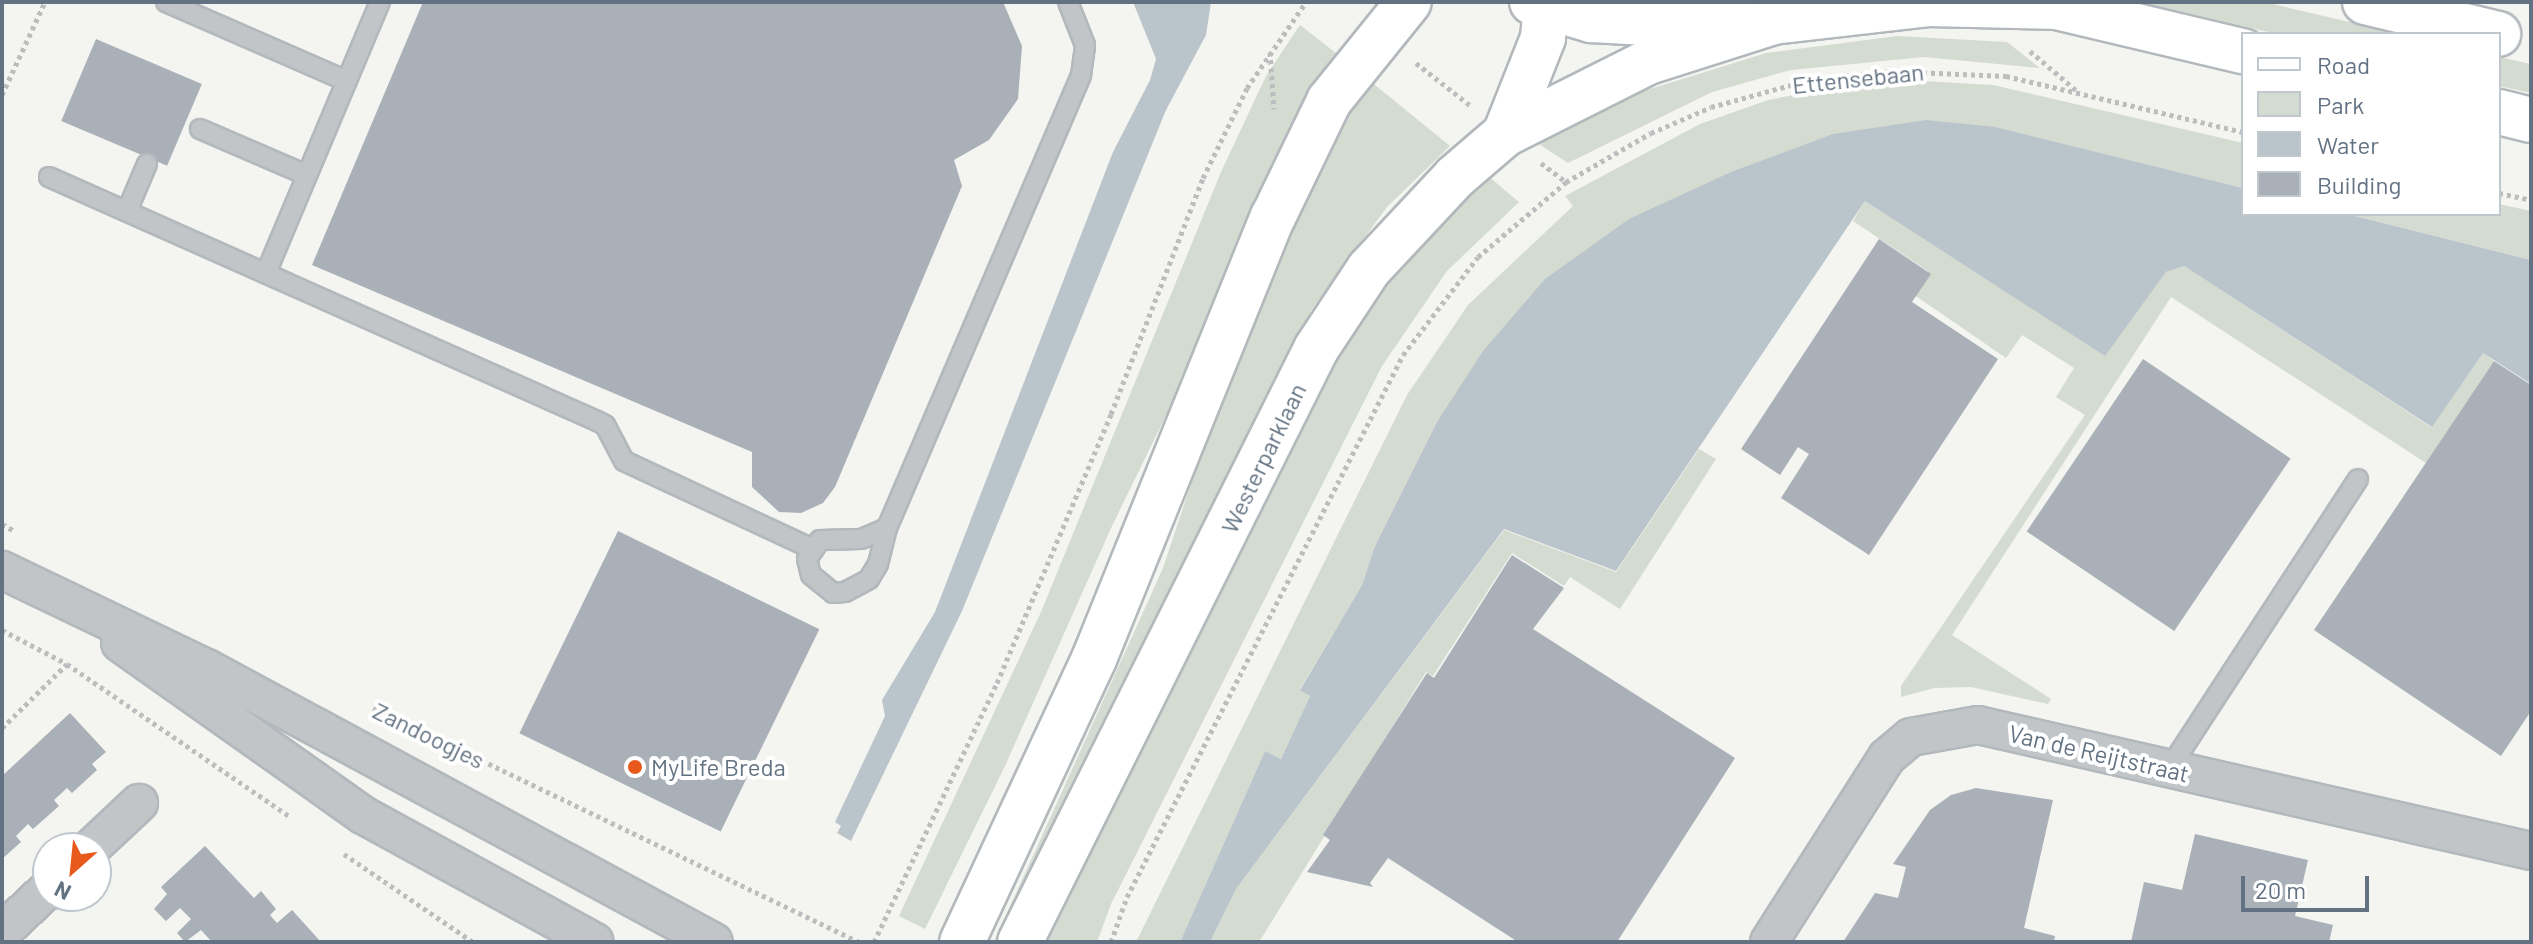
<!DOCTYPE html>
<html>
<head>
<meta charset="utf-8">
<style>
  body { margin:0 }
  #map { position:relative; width:2533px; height:944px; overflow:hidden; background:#f4f4f0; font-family:Barlow,sans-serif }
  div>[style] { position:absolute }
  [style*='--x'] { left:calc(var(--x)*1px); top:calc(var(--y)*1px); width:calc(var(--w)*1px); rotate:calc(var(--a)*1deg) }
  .green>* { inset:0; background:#d4dbd1 }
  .water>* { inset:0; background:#bac5cb }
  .building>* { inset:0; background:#a9b0b7; transform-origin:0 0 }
  .path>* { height:5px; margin-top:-2.5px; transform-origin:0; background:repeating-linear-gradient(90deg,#bbbdbf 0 4px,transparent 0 8px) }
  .roads { filter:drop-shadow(2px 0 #b3b8bd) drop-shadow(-2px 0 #b3b8bd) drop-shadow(0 2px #b3b8bd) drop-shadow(0 -2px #b3b8bd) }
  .lane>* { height:18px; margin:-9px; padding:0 9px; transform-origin:9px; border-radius:9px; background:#c1c5c8 }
  .street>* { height:36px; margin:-18px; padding:0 18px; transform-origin:18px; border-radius:18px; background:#c1c5c8 }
  .secondary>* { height:44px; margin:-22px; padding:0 22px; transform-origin:22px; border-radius:22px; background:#fff }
  .dots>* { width:22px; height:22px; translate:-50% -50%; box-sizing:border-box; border:4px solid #fff; border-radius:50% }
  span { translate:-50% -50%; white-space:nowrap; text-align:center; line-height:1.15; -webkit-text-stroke:8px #fff; paint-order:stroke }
  .street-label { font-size:24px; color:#627282 }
  .poi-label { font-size:24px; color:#627282 }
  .left { translate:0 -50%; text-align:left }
  .frame { position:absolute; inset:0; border:4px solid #627282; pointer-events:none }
  .legend { position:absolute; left:2241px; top:32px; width:260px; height:184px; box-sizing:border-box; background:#fff; border:2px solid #c0c7cd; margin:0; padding:10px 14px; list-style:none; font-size:24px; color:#627282 }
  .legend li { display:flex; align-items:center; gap:16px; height:40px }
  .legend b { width:40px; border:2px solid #c0c7cd }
  .north { position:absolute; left:32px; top:832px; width:80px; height:80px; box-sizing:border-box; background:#fff; border:2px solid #c0c7cd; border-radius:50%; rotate:207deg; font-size:22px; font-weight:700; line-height:32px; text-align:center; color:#627282 }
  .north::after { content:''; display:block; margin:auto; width:28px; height:36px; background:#e85a1c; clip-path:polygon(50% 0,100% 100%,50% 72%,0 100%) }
  .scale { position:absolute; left:2241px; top:876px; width:128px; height:36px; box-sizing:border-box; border:4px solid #627282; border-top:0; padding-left:10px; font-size:24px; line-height:28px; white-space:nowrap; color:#627282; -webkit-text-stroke:6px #fff; paint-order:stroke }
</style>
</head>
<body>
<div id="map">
  <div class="green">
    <div style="clip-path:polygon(2140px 2px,2264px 2px,2401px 34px,2277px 34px)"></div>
    <div style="clip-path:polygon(1300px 25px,1341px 57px,1112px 526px,1005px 766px,925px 929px,899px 916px,1041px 612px,1221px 172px,1266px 76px)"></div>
    <div style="clip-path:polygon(1897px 36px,2007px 42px,2040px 68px,1924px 57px,1791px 70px,1712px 92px,1568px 163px,1534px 141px,1610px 93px,1647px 90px,1766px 53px)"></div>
    <div style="clip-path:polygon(2499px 57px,2531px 64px,2531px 93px,2499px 86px)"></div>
    <div style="clip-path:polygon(1364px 76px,1450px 146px,1387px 207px,1312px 309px,1228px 471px,1182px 584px,1009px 942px,994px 942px,1163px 568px,1237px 346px,1298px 195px)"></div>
    <div style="clip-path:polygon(1921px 81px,1993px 85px,2243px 143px,2243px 188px,1996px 127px,1437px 422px,1374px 548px,1362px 585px,1300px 689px,1310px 696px,1281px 759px,1265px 751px,1180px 942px,1136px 942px,1407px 395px,1468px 305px,1573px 206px,1565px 196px,1700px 124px,1768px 100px,1845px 85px)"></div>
    <div style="clip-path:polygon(1488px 176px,1519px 202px,1447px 271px,1382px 366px,1111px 904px,1097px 942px,1044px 942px,1347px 340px,1410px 252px)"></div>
    <div style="clip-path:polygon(1865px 201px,2105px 355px,2166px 272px,2184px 266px,2431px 427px,2483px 353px,2494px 361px,2426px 463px,2171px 297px,1952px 635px,2051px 699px,2048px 704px,1971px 687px,1934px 688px,1901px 697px,1901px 686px,2085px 415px,2056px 397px,2074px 368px,2022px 335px,2006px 358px,1913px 294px,1928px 271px,1853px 221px)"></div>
    <div style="clip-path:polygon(2499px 204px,2531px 211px,2531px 260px,2347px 214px,2499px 214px)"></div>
    <div style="clip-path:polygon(1699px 449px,1716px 459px,1620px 609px,1570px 577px,1564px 586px,1512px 553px,1433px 676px,1426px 672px,1259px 942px,1210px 942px,1236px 889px,1504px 530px,1616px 572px)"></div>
  </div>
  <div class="water">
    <div style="clip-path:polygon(1133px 2px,1211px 2px,1206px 35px,1166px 110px,962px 611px,851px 841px,837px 833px,841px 826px,835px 822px,885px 716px,882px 700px,935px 612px,1113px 152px,1150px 80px,1156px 59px)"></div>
    <div style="clip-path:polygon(1926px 120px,1996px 127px,2243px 188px,2243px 214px,2347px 214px,2531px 260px,2531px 384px,2483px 353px,2432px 427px,2184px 266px,2166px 272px,2105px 356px,1865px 201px,1616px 571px,1504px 529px,1236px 889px,1210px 942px,1180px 942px,1265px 751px,1281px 759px,1310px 696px,1300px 690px,1362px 585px,1374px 548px,1437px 422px,1483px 351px,1545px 279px,1629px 219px,1731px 172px,1833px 134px)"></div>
  </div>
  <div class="building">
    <div style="clip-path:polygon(423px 2px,1003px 2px,1022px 46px,1018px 99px,989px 140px,954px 160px,962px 186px,835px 487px,823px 503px,801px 513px,779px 512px,752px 487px,752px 452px,312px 265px)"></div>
    <div style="left:96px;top:39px;width:115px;height:89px;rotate:23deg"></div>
    <div style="clip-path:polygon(1879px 239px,1931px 274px,1912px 302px,1998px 359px,1869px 555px,1781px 498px,1809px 454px,1798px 447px,1780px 475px,1741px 449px)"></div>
    <div style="left:2143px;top:359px;width:178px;height:208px;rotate:34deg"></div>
    <div style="clip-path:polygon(2494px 361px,2531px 385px,2531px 711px,2501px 756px,2314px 630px)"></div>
    <div style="left:618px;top:531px;width:224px;height:225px;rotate:26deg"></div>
    <div style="clip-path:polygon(1512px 555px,1564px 588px,1533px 629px,1735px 758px,1617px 942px,1518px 942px,1388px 858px,1370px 883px,1373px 887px,1307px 872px,1330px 840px,1323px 835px,1427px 673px,1434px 678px)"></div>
    <div style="clip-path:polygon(70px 713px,106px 752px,92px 764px,97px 770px,72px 793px,67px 788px,54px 800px,59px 806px,33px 829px,28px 824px,16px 836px,21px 842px,2px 859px,2px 776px)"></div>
    <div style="clip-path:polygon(1976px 788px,2053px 800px,2024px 928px,2055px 936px,2054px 942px,1843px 942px,1875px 893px,1898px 898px,1906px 867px,1893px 864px,1930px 810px,1951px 795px)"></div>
    <div style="clip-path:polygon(2195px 834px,2308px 860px,2295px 916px,2333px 925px,2329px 942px,2131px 942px,2144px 882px,2182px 890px)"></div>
    <div style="clip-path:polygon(205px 846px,254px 898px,261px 891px,276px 909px,270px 915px,277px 923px,292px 910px,321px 942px,212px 942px,201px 930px,185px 942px,177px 933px,191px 919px,180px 908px,166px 921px,154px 909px,167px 894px,161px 887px)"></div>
  </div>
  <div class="path">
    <div style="--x:2030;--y:51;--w:62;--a:40.4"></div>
    <div style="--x:1270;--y:52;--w:57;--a:86"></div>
    <div style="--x:1416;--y:63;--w:70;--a:38"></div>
    <div style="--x:2;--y:95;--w:102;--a:-65.2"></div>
    <div style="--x:1541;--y:163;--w:31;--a:37"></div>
    <div style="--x:1566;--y:182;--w:98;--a:-30"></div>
    <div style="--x:1651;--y:133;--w:65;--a:-23.4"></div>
    <div style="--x:1711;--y:107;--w:106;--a:-15.4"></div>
    <div style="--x:1813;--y:79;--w:78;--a:-5.9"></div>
    <div style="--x:1891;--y:71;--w:115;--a:2.5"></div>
    <div style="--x:2006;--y:76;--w:244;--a:13.3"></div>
    <div style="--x:2499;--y:193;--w:33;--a:12"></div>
    <div style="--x:2;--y:524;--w:13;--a:29"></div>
    <div style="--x:2;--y:630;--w:73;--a:27.6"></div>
    <div style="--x:67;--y:664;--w:269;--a:34.4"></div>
    <div style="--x:373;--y:708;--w:539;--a:25.71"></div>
    <div style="--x:2;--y:728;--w:91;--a:-44.6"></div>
    <div style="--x:344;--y:854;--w:156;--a:34.3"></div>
    <div style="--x:874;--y:942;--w:287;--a:-64.6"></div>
    <div style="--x:997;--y:683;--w:292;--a:-67"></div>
    <div style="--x:1111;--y:414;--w:253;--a:-68.7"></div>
    <div style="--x:1203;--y:178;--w:100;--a:-63.9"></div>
    <div style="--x:1247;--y:88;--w:104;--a:-55.5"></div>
    <div style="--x:1111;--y:942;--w:48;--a:-70.4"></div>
    <div style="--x:1127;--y:897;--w:608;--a:-63.01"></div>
    <div style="--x:1403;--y:355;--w:123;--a:-52.6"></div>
    <div style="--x:1478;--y:257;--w:116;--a:-40.4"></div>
  </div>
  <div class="roads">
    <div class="lane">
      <div style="--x:166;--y:2;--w:197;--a:23.6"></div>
      <div style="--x:200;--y:129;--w:116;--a:23.3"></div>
      <div style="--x:49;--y:177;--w:600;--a:24"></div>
      <div style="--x:597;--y:421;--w:9;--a:27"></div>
      <div style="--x:605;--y:425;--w:41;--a:62.2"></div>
      <div style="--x:624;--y:461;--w:208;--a:25"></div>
      <div style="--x:127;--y:211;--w:51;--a:-66.9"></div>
      <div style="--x:266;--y:273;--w:294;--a:-67.2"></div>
      <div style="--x:887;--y:528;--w:28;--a:157"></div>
      <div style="--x:861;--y:539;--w:41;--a:178.6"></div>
      <div style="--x:820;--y:540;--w:23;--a:124"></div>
      <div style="--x:807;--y:559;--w:16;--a:76"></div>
      <div style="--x:811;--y:575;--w:28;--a:39"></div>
      <div style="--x:833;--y:593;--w:12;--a:-5"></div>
      <div style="--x:845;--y:592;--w:27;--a:-28"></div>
      <div style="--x:869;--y:579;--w:17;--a:-59"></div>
      <div style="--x:878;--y:564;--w:37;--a:-76"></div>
      <div style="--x:887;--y:528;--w:493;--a:-66.8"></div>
      <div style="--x:1081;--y:75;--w:30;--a:-82"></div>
      <div style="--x:1085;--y:45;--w:46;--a:-111.6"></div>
      <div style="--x:2169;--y:769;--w:346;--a:-56.9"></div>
    </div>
    <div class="street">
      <div style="--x:2;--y:570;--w:227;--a:25.6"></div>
      <div style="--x:207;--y:668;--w:576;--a:28.39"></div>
      <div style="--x:120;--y:643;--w:298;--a:35.3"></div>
      <div style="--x:363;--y:815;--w:264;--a:28.7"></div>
      <div style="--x:91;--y:848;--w:66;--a:-43.2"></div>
      <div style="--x:2;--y:932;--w:63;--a:-43.1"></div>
      <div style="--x:1769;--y:942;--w:219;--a:-57.5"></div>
      <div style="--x:1887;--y:757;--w:31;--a:-40"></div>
      <div style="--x:1911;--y:737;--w:68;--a:-10.2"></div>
      <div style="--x:1978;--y:725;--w:567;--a:12.84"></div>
    </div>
    <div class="secondary">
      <div style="--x:1532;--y:2;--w:62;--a:17"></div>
      <div style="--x:1591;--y:20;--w:55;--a:3.1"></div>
      <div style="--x:1646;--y:23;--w:91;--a:-13.3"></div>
      <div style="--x:2035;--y:2;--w:214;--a:13.3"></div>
      <div style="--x:2365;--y:2;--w:137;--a:13.5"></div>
      <div style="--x:2499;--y:112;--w:33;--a:14"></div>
      <div style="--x:1505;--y:134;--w:160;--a:-26.7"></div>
      <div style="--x:1648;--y:62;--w:131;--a:-17.7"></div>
      <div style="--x:1773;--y:22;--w:156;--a:-6.6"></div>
      <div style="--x:1928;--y:4;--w:132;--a:1.3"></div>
      <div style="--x:962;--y:942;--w:312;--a:-65"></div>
      <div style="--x:1094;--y:659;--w:477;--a:-68"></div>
      <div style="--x:1273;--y:217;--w:129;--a:-64.2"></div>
      <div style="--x:1329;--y:101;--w:127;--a:-51.1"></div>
      <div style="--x:1020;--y:942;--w:663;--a:-63.47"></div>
      <div style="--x:1316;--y:349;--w:96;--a:-56.5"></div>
      <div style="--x:1369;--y:269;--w:126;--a:-46.9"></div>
      <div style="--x:1455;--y:177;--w:66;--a:-40.7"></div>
      <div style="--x:1505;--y:134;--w:103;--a:-68.4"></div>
      <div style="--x:1543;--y:38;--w:36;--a:-85"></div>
    </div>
  </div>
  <div class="dots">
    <div style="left:635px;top:767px;background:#e85a1c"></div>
  </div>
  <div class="street-label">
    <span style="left:1858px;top:78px;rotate:-6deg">Ettensebaan</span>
    <span style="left:1263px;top:458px;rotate:-64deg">Westerparklaan</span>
    <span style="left:429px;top:735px;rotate:26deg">Zandoogjes</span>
    <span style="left:2099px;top:753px;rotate:13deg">Van de Reijtstraat</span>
  </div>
  <div class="poi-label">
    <span class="left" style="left:651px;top:767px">MyLife Breda</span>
  </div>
  <div class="frame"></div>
  <ul class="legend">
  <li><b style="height:10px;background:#fff"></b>Road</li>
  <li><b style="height:22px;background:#d4dbd1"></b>Park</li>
  <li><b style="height:22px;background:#bac5cb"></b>Water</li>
  <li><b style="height:22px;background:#a9b0b7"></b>Building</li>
  </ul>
  <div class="north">N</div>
  <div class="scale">20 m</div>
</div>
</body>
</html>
